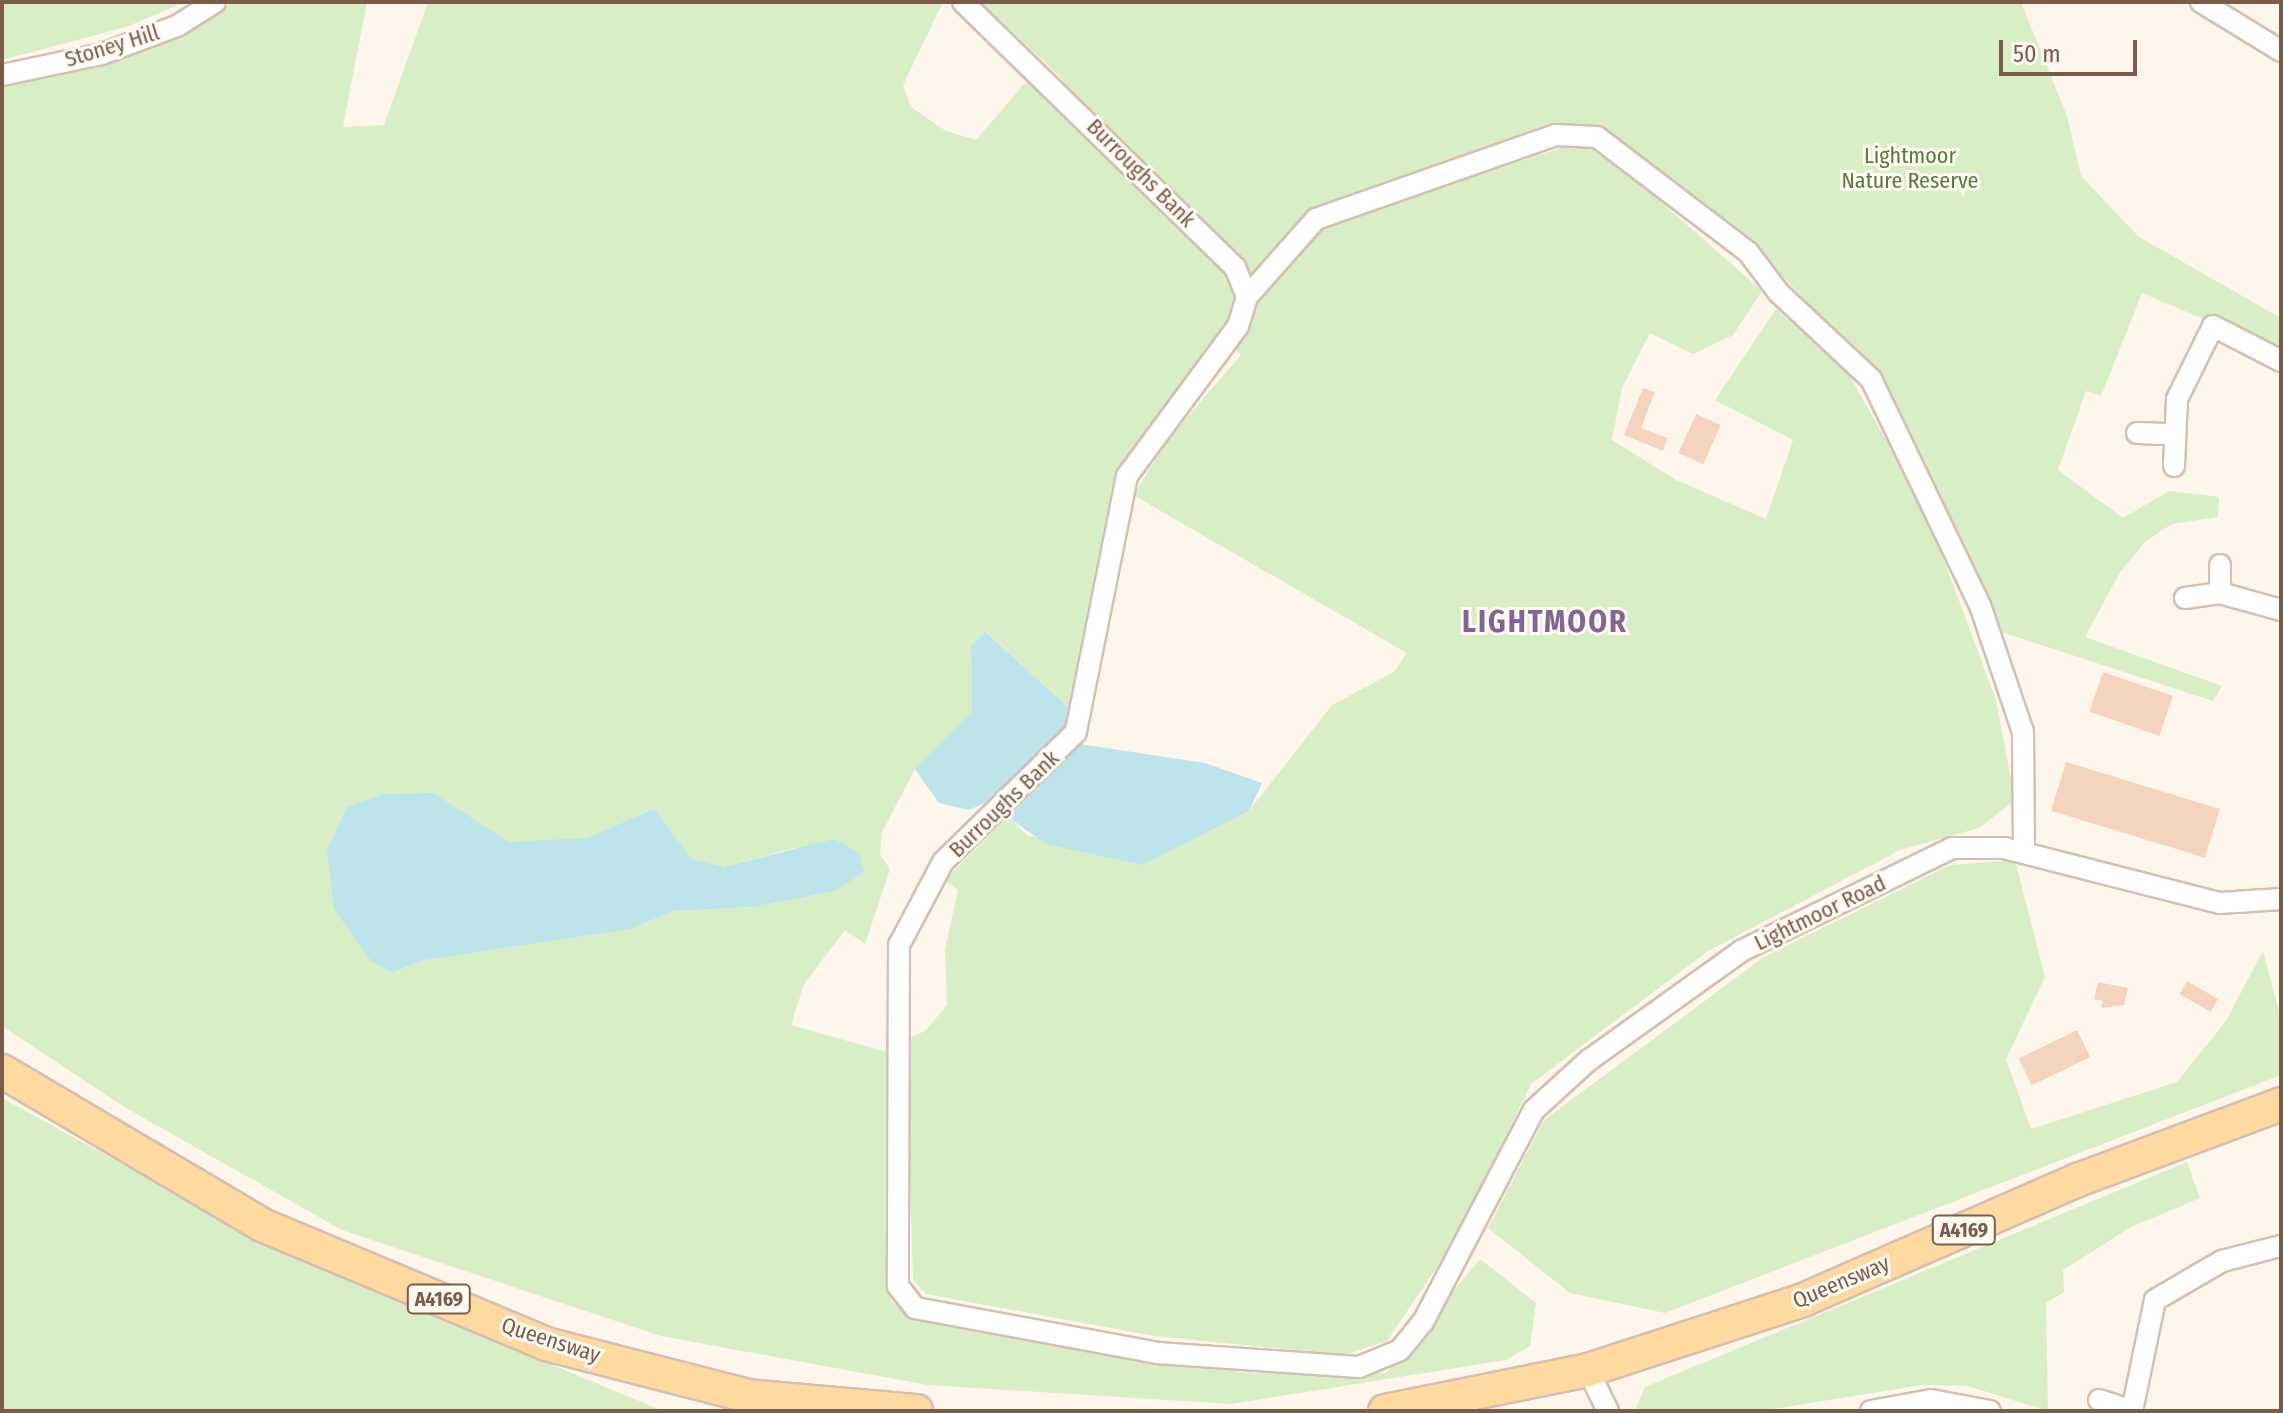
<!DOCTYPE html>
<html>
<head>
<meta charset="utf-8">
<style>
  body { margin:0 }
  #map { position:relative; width:2283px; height:1413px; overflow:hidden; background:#fef6ea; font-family:"Fira Sans Condensed",sans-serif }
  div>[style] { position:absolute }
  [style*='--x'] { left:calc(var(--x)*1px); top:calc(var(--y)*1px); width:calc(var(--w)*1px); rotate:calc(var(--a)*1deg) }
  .green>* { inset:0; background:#d7eec6 }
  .water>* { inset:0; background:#bce4ea }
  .building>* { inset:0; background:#f5d4bf; transform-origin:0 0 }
  .roads { filter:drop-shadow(2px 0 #d4bfb1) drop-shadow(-2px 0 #d4bfb1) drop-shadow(0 2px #d4bfb1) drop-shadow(0 -2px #d4bfb1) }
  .minor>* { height:20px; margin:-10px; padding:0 10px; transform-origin:10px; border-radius:10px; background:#fff }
  .primary>* { height:32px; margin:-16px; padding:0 16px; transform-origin:16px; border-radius:16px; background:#ffdaa0 }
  span { translate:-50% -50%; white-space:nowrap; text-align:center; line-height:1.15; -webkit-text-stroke:6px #fffaf2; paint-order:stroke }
  .shield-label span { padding:2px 6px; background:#fffaf2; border:2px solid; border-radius:6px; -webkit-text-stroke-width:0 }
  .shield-label { font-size:20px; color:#7c5b4a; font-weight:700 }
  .street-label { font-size:22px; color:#7c5b4a }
  .park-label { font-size:22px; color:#527c3e }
  .district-label { font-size:30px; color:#846397; font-weight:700; letter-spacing:2px }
  .frame { position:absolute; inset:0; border:4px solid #7c5b4a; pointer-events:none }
  .scale { position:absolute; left:1999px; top:40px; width:138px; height:36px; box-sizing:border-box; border:4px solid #7c5b4a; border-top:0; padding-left:10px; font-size:24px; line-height:28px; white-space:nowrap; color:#7c5b4a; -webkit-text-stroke:6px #fffaf2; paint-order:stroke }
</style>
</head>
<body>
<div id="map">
  <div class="green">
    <div style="clip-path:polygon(2px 2px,185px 2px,126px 27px,2px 60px)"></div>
    <div style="clip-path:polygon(evenodd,233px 2px,367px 2px,343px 127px,384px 125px,428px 2px,943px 2px,903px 85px,911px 107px,946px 131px,976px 140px,1032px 75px,1058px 101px,1062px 79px,981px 2px,2021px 2px,2067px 116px,2081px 176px,2139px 237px,2281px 318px,2281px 354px,2210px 315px,2206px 320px,2142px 293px,2101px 396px,2086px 391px,2058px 470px,2123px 518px,2169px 491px,2219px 497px,2218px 517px,2172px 524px,2146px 541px,2120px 572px,2085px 637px,2222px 686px,2213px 701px,1992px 629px,1894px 402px,1857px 353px,1750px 243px,1611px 132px,1548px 127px,1369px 196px,1405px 199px,1576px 143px,1610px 157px,1762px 291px,1733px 335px,1693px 354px,1650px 333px,1622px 388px,1612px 440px,1676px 480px,1766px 519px,1793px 440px,1715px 400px,1776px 309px,1849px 375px,1925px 509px,1996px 700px,2015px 800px,1979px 828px,1900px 850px,1708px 951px,1531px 1084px,1457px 1237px,1387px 1341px,1344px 1355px,1154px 1336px,926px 1294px,913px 1279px,906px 1041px,926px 1030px,947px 1005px,945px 949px,958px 890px,945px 880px,1008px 817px,1027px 835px,1143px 865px,1249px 811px,1332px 705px,1394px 672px,1407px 653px,1133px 495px,1171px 436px,1241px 355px,1219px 337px,1121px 466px,1071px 710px,987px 632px,971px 645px,972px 712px,915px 769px,882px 832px,880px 855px,890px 869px,865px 944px,845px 930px,804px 984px,791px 1025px,890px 1053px,891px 1300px,911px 1319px,1246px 1373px,1386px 1373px,1480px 1259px,1536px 1303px,1530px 1346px,1506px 1360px,1231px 1404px,928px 1385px,661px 1336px,342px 1230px,126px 1108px,2px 1026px,2px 85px,169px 40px,233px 2px,434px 793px,509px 842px,545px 846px,587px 838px,654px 809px,692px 859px,724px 867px,795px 848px,835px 891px,753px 907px,673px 911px,631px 929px,419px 961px,392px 973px,334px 909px,434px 793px)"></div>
    <div style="clip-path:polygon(2015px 860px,2045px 977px,2006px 1059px,2031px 1129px,2177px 1082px,2226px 1021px,2263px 951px,2281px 1019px,2281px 1075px,1665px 1313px,1570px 1293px,1488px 1228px,1544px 1120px,1764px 957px,1950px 865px)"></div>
    <div style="clip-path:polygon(2px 1098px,284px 1253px,663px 1411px,2px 1411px)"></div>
    <div style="clip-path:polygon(2187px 1162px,2200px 1198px,2131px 1227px,2063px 1270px,2064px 1292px,2046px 1303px,2048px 1411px,1968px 1386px,1922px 1385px,1761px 1411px,1636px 1409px,1645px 1387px)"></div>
  </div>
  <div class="water">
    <div style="clip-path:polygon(986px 632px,1071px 710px,1067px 728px,1001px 796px,969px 810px,939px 803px,915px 769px,972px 712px,971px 645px)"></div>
    <div style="clip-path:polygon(1080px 744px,1205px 763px,1262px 783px,1249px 811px,1143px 865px,1046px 844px,1008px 817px)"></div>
    <div style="clip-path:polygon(434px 793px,509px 842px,587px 838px,654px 809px,692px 859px,724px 867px,834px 839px,859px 853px,864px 872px,835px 891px,753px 907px,673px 911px,631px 929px,419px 961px,392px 973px,371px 961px,334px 909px,327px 850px,347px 807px,384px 794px)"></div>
  </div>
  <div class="building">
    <div style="clip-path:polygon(1643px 388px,1655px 392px,1641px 428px,1668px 438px,1663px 451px,1624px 435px)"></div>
    <div style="left:1696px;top:414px;width:27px;height:43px;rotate:24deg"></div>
    <div style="left:2103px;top:672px;width:74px;height:42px;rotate:19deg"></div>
    <div style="left:2066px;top:762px;width:161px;height:51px;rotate:17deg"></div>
    <div style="left:2187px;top:981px;width:36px;height:15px;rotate:30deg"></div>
    <div style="clip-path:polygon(2098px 982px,2128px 988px,2124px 1005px,2101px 1008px,2103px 1001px,2094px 999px)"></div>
    <div style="left:2077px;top:1030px;width:30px;height:65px;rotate:64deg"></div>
  </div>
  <div class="roads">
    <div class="minor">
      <div style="--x:963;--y:2;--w:380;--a:44.3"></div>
      <div style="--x:1235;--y:267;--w:32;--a:68"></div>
      <div style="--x:1247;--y:297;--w:30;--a:107"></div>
      <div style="--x:1238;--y:326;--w:187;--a:126.5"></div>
      <div style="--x:1127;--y:476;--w:261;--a:101.3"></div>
      <div style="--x:1076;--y:732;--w:186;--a:135.7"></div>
      <div style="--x:943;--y:862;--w:94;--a:117.9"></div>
      <div style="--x:899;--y:945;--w:341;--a:90.2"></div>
      <div style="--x:898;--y:1286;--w:28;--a:52"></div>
      <div style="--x:915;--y:1308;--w:246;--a:10.5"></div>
      <div style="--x:1157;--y:1353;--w:202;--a:4"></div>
      <div style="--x:1359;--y:1367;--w:44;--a:-22.5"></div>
      <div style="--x:1400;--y:1350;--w:36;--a:-51"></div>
      <div style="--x:1423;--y:1322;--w:239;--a:-62.4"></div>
      <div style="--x:1534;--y:1110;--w:74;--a:-42.3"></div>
      <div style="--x:1589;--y:1060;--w:187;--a:-35.6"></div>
      <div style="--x:1741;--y:951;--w:235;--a:-26"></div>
      <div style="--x:1952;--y:848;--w:52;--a:0"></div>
      <div style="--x:2004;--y:848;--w:223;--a:14.3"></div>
      <div style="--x:2220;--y:903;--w:61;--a:-3.8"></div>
      <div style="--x:2201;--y:2;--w:94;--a:31.5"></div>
      <div style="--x:2;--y:75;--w:102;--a:-11.9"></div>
      <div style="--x:102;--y:54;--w:80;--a:-20.5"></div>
      <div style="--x:177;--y:26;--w:45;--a:-32.3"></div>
      <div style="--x:1247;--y:297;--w:104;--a:-48.5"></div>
      <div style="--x:1316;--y:219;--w:254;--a:-19.3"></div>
      <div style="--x:1556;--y:135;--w:41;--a:2.8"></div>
      <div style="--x:1597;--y:137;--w:190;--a:37.3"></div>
      <div style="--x:1748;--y:252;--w:51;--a:52.9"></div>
      <div style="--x:1779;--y:293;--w:126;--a:43.1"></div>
      <div style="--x:1871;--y:379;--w:251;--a:64.3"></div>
      <div style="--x:1980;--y:605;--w:134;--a:71.3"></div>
      <div style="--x:2023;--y:732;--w:121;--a:89.5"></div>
      <div style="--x:2137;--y:433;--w:34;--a:2"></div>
      <div style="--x:2174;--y:466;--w:67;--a:-87.4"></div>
      <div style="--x:2177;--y:399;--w:81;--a:-63.7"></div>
      <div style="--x:2213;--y:326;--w:76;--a:27.2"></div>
      <div style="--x:2220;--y:565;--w:28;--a:90"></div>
      <div style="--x:2220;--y:593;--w:63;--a:15.6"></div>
      <div style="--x:2185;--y:598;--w:35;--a:-8"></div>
      <div style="--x:1588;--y:1370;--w:46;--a:64"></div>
      <div style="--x:2099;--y:1400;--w:35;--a:18"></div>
      <div style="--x:1871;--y:1411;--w:61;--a:-10.4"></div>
      <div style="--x:1931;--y:1400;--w:60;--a:10.6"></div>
      <div style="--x:2132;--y:1411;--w:113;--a:-78.3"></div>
      <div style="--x:2155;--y:1300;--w:78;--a:-30.2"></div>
      <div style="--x:2222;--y:1261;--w:61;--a:-14.3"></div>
    </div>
    <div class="primary">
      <div style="--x:2;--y:1071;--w:302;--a:30.6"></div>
      <div style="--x:262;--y:1225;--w:308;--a:22.7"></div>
      <div style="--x:546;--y:1344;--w:209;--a:14.4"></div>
      <div style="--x:748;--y:1396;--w:169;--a:5.1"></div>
      <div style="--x:1385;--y:1411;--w:207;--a:-11.4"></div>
      <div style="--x:1588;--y:1370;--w:226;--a:-18"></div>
      <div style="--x:1803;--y:1300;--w:300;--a:-23.6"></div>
      <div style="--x:2078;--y:1180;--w:217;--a:-20.5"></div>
    </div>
  </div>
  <div class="shield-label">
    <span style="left:1964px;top:1230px">A4169</span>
    <span style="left:439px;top:1299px">A4169</span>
  </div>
  <div class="street-label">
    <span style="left:112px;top:46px;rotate:-17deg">Stoney Hill</span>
    <span style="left:1141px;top:173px;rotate:45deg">Burroughs Bank</span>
    <span style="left:1004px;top:804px;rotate:-44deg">Burroughs Bank</span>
    <span style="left:1820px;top:913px;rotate:-26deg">Lightmoor Road</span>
    <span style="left:1841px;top:1282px;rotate:-23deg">Queensway</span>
    <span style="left:551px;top:1340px;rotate:18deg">Queensway</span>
  </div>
  <div class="park-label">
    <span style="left:1910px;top:168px">Lightmoor<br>Nature Reserve</span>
  </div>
  <div class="district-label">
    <span style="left:1545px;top:622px">LIGHTMOOR</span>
  </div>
  <div class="frame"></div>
  <div class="scale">50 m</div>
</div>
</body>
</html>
